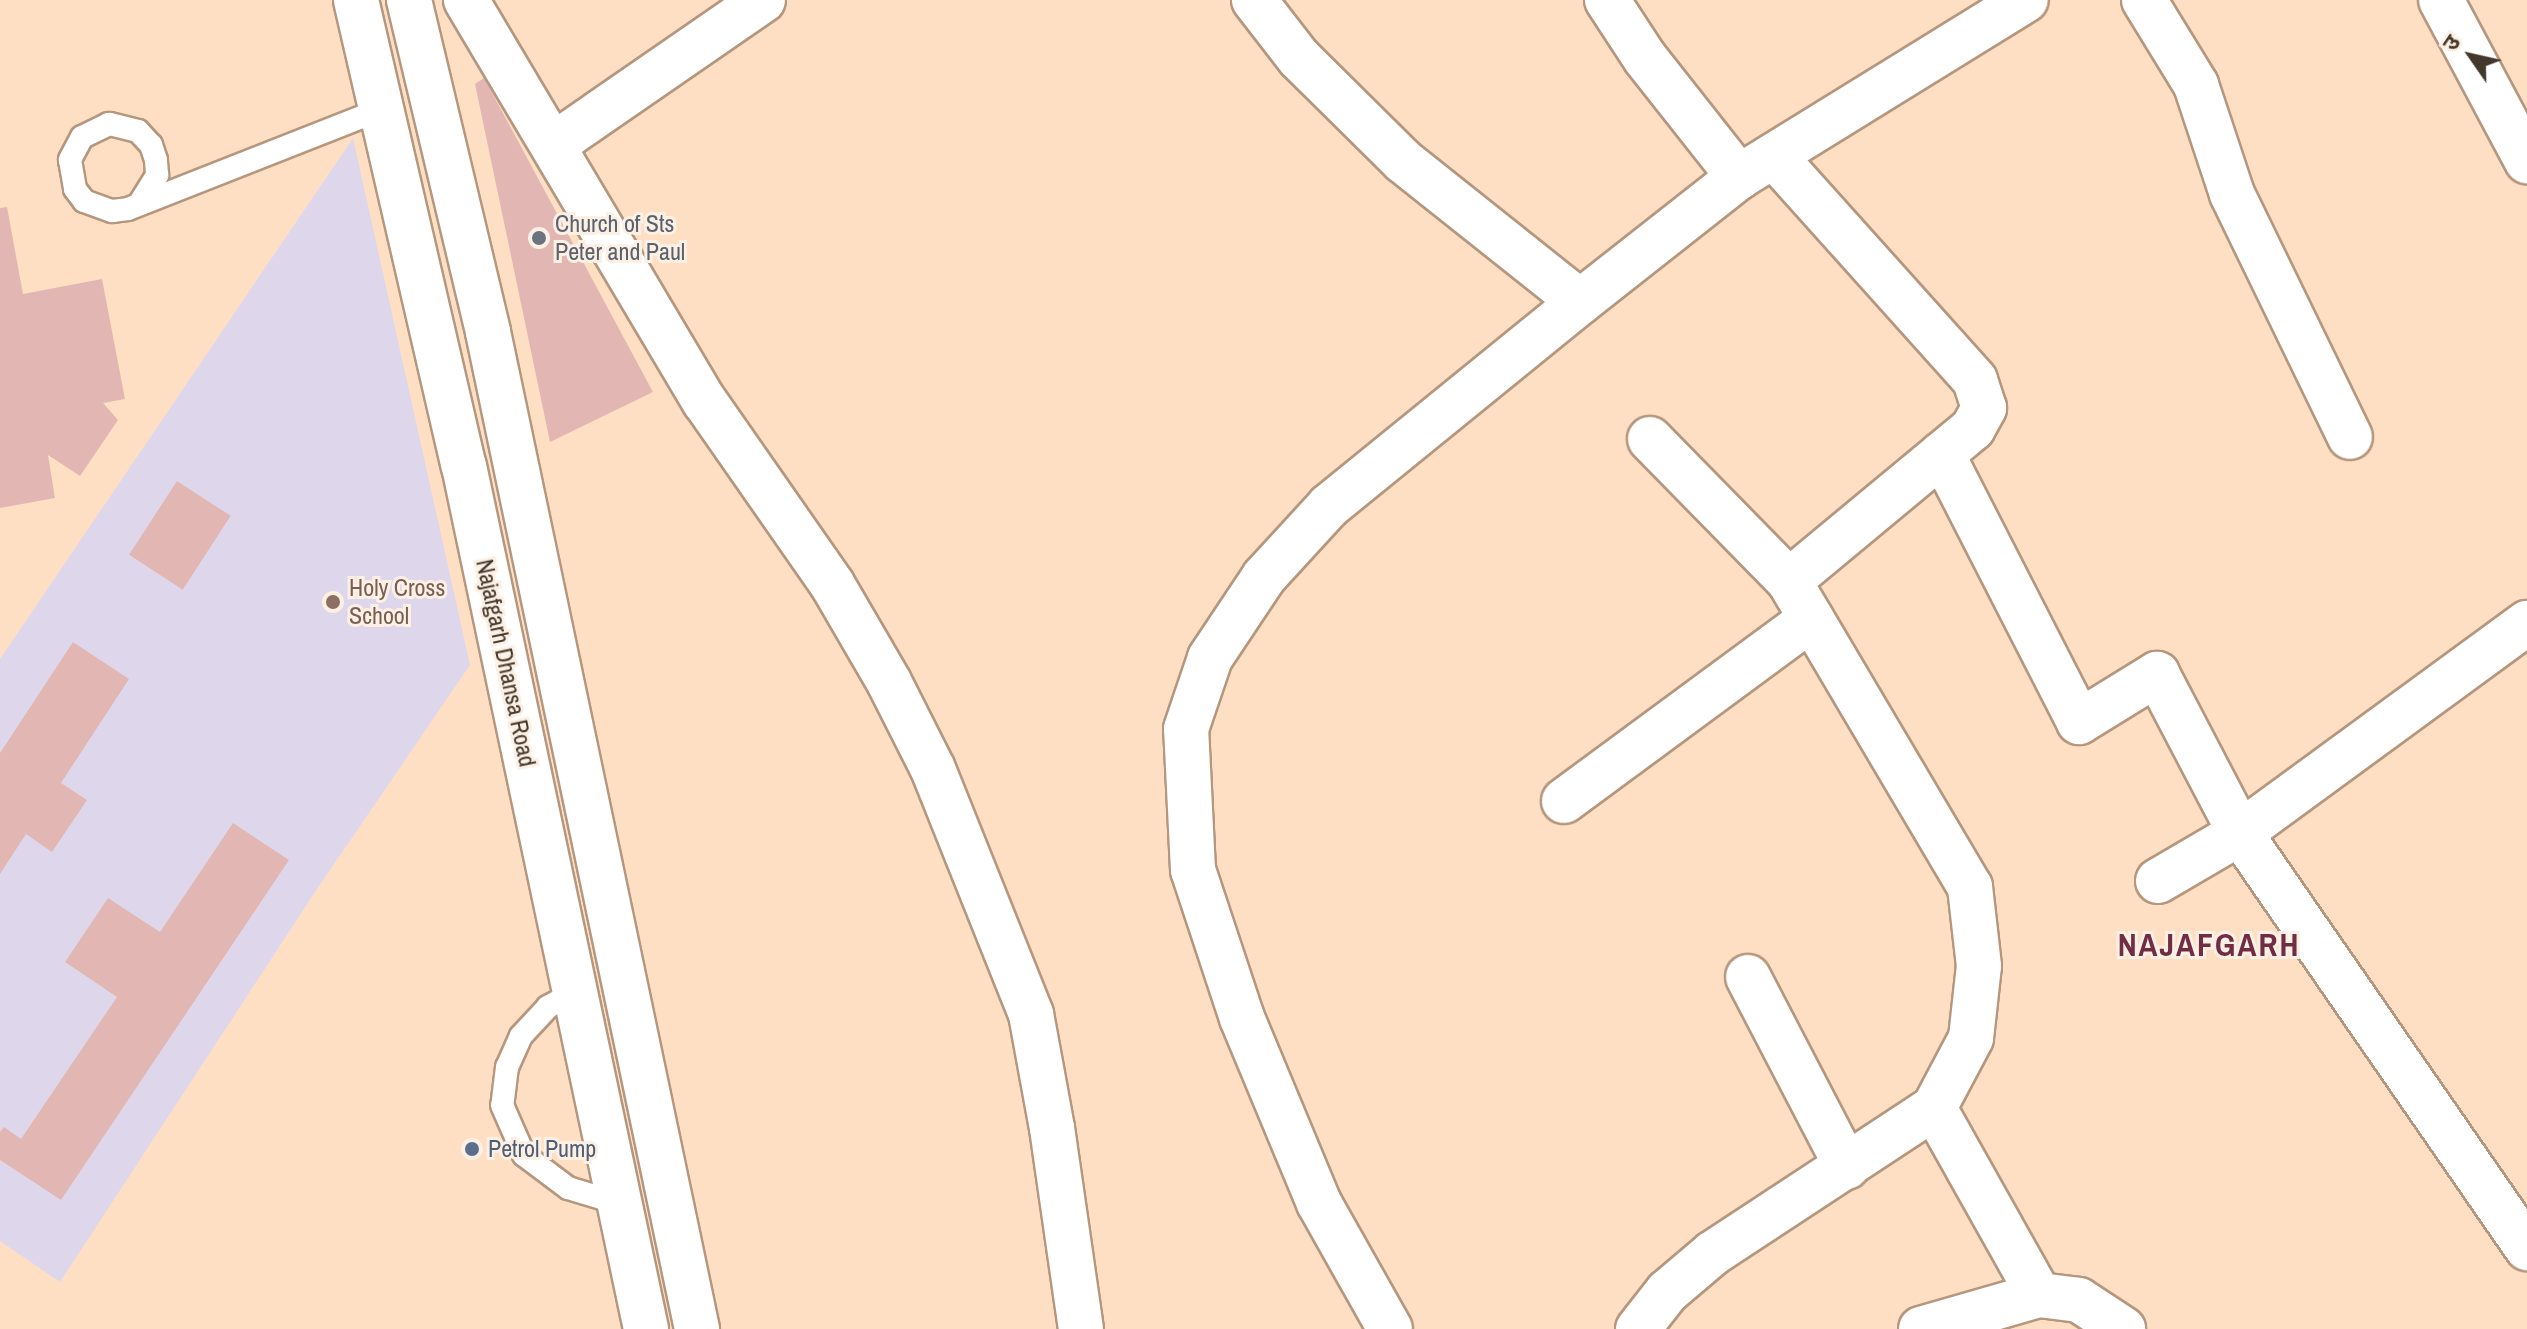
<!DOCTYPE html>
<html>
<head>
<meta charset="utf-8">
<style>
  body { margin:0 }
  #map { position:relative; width:2527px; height:1329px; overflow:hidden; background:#fedfc4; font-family:"Archivo Narrow","Noto Sans Devanagari",sans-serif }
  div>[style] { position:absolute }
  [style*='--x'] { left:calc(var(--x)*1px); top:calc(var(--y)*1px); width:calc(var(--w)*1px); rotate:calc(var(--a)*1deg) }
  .education>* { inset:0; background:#ded7ec }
  .building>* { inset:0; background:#e2b7b3; transform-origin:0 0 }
  .roads { filter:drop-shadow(2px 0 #b4977e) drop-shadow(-2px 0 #b4977e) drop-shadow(0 2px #b4977e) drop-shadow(0 -2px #b4977e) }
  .service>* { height:22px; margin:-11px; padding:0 11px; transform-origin:11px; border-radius:11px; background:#fff }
  .minor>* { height:44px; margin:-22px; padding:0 22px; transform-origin:22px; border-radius:22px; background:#fff }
  .primary>* { height:44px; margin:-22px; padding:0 22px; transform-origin:22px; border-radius:22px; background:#fff }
  .dots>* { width:22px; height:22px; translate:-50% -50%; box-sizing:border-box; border:4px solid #fcf0e5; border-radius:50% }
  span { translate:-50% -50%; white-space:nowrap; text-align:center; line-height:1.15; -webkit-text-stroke:6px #fcf0e5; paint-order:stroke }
  .worship-label { font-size:24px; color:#5b616d }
  .left { translate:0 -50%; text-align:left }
  .education-label { font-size:24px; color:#785e54 }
  .street-label { font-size:24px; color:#44382d }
  .service-label { font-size:24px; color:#4e5e75 }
  .district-label { font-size:32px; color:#712d43; font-weight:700; letter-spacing:2px }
  .north { position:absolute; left:2431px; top:16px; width:80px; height:80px; -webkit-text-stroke:6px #fcf0e5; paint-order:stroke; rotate:304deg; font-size:22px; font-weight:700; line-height:32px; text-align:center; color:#44382d }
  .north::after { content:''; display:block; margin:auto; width:28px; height:36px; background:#44382d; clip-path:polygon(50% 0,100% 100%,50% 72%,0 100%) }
</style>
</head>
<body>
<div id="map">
  <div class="education">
    <div style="clip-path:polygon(353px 138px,470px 665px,317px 889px,60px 1282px,0 1241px,0 659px)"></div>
  </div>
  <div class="building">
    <div style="clip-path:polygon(484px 78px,653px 392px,550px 442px,475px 84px)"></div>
    <div style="clip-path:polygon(7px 207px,23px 294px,102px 279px,125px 399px,103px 403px,118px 420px,80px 476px,48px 455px,55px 498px,0 508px,0 208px)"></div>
    <div style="left:177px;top:481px;width:64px;height:88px;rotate:33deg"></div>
    <div style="clip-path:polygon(73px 642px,129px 679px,61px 783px,87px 800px,52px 852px,26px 834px,0 874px,0 753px)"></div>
    <div style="clip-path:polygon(233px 823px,289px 860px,61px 1200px,0 1160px,0 1132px,4px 1127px,21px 1139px,117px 997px,65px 962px,108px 898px,160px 932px)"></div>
  </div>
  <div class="roads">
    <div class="service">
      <div style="--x:141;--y:201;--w:31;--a:-58"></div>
      <div style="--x:157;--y:175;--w:15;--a:-94"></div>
      <div style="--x:156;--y:160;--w:16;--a:-108"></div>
      <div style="--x:151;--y:145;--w:19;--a:-133"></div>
      <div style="--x:138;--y:131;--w:30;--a:-166"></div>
      <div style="--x:109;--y:124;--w:30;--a:154"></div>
      <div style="--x:82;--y:137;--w:26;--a:118"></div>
      <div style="--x:70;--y:160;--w:29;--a:80"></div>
      <div style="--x:75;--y:189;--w:15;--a:53"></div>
      <div style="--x:84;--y:201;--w:30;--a:20"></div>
      <div style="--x:112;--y:211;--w:16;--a:-7"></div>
      <div style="--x:128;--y:209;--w:275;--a:-21.5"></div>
      <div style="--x:574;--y:993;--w:30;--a:152"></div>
      <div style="--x:548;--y:1007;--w:40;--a:133"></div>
      <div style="--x:521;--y:1036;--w:34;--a:114"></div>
      <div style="--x:507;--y:1067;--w:38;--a:97"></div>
      <div style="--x:502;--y:1105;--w:55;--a:66.3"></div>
      <div style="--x:524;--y:1155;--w:55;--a:36.9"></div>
      <div style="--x:568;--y:1188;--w:52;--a:16.7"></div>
    </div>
    <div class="minor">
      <div style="--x:466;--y:0;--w:468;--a:59.3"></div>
      <div style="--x:705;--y:402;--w:222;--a:55.1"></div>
      <div style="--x:832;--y:584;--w:113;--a:59.8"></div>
      <div style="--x:889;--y:682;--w:97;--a:63.2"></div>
      <div style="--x:933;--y:769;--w:264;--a:68.2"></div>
      <div style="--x:1031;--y:1014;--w:116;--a:79.6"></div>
      <div style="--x:1052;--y:1128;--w:203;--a:81.8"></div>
      <div style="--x:1254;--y:0;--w:73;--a:52.2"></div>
      <div style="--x:1299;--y:58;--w:146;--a:44.7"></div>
      <div style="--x:1403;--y:161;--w:226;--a:38.5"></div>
      <div style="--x:1607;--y:0;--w:69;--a:56.8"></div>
      <div style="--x:1645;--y:58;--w:152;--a:51.7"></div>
      <div style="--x:2144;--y:0;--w:100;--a:58.5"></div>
      <div style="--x:2196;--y:85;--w:115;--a:71.7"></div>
      <div style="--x:2232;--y:194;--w:270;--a:64.1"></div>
      <div style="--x:2441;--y:0;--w:183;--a:61.9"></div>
      <div style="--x:553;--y:145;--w:255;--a:-34.6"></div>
      <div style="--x:1650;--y:439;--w:199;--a:45.6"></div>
      <div style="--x:1942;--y:454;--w:301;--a:62.9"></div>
      <div style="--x:2079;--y:722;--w:92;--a:-31.6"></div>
      <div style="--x:2157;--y:674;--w:179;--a:62.4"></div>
      <div style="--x:2240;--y:833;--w:356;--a:-36.2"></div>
      <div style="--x:1564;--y:801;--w:307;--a:-36.4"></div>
      <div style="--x:2158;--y:881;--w:95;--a:-30.3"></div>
      <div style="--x:2240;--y:833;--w:505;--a:55.33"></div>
      <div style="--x:1748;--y:977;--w:214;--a:62.5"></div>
      <div style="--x:1934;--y:1108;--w:214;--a:60.7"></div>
      <div style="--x:1390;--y:1329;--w:145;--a:-119.4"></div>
      <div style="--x:1319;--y:1203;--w:200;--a:-112.6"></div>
      <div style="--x:1242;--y:1018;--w:156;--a:-108.3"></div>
      <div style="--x:1193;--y:870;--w:141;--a:-92.8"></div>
      <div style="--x:1186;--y:729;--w:75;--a:-71.3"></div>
      <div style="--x:1210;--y:658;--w:97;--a:-56.3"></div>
      <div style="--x:1264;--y:577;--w:96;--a:-47.5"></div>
      <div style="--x:1329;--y:506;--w:323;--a:-39.1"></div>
      <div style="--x:1580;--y:302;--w:202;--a:-38.2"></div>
      <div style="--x:1739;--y:177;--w:337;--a:-31.7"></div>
      <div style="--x:1638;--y:1329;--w:47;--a:-51.9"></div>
      <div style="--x:1667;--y:1292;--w:60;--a:-40.3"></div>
      <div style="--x:1713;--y:1253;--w:264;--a:-33.3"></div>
      <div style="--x:1934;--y:1108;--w:79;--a:-62.1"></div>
      <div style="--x:1971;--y:1038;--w:72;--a:-83.7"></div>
      <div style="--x:1979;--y:966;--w:80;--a:-96.5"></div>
      <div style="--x:1970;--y:887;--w:356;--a:-120.6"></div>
      <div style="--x:1789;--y:581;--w:239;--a:-39.7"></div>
      <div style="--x:1973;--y:428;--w:23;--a:-61"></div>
      <div style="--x:1984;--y:408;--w:29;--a:-108"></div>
      <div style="--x:1975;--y:380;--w:301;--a:-131.9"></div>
      <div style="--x:1921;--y:1329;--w:123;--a:-16.1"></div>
      <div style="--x:2039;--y:1295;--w:40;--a:7.1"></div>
      <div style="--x:2079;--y:1300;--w:53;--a:33.4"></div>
    </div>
    <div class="primary">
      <div style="--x:356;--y:0;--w:478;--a:77"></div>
      <div style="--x:464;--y:466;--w:882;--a:78.09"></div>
      <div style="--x:409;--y:0;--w:341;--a:76.6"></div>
      <div style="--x:488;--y:332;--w:1019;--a:78.16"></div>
    </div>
  </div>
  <div class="dots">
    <div style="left:539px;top:238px;background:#6b7280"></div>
    <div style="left:333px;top:602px;background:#8d6e63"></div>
    <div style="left:472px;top:1149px;background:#5c6f8a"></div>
  </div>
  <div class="worship-label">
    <span class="left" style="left:555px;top:238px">Church of Sts<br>Peter and Paul</span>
  </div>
  <div class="education-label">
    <span class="left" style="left:349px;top:602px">Holy Cross<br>School</span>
  </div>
  <div class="street-label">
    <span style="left:506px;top:663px;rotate:78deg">Najafgarh Dhansa Road</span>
  </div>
  <div class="service-label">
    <span class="left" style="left:488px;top:1149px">Petrol Pump</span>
  </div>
  <div class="district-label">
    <span style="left:2209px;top:945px">NAJAFGARH</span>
  </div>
  <div class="north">उ</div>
</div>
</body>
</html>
